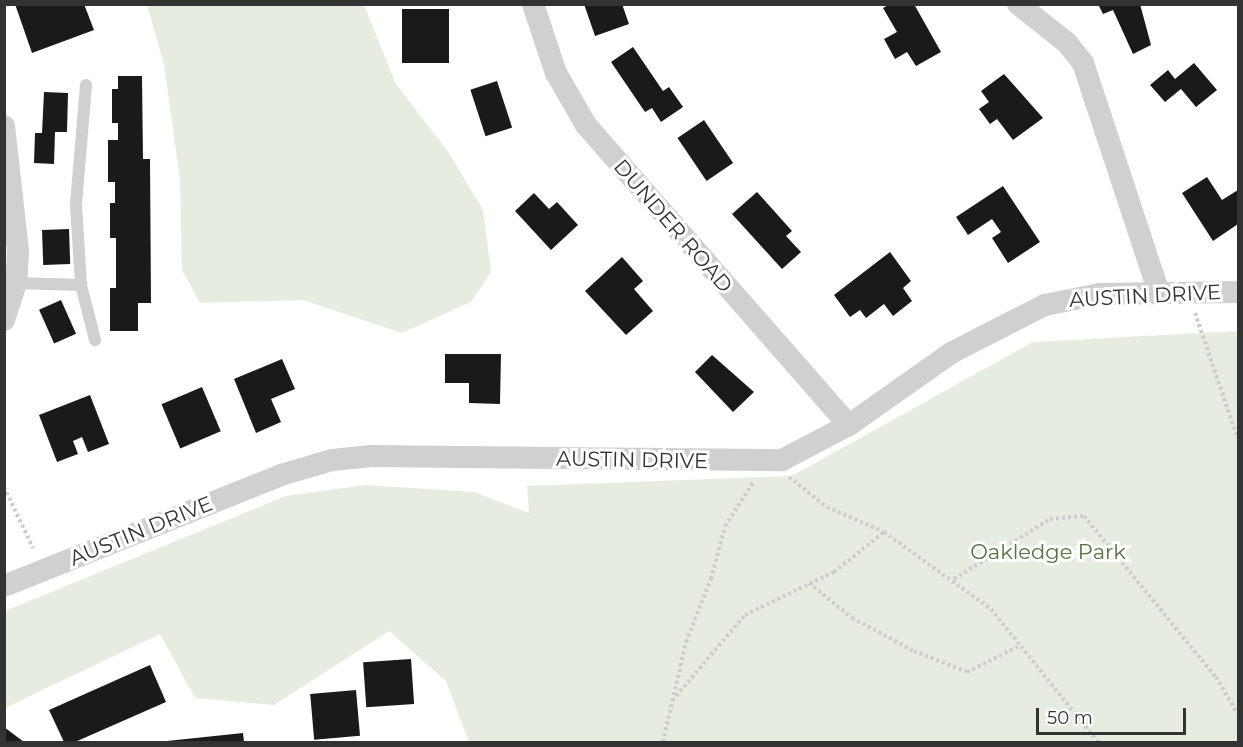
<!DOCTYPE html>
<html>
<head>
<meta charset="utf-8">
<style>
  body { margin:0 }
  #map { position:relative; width:1243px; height:747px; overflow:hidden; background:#fff; font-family:Montserrat,sans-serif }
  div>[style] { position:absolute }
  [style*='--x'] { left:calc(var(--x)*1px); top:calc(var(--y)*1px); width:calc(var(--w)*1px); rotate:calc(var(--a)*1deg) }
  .green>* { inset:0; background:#e6ecdf }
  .building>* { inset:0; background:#1a1a1a; transform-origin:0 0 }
  .path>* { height:4px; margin-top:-2px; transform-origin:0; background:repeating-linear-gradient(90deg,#cdcdcd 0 3px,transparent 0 6px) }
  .lane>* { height:12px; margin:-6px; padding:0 6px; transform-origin:6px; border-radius:6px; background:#d0d0d0 }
  .street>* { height:22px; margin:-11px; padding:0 11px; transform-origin:11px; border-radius:11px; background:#d0d0d0 }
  span { translate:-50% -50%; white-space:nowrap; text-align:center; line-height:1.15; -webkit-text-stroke:6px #fff; paint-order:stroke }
  .street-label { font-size:21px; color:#333 }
  .park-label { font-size:21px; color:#56703f }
  .frame { position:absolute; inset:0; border:6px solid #333; pointer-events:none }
  .scale { position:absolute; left:1036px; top:708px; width:150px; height:27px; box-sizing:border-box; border:3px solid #333; border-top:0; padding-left:8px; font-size:18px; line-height:21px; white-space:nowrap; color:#333; -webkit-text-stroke:4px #fff; paint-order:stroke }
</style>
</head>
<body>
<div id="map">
  <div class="green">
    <div style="clip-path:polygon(147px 5px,364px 5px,396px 84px,449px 153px,483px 210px,491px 272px,471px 302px,402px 333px,303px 300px,200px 303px,182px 270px,180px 180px,164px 64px)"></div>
    <div style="clip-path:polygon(1238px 331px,1238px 742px,469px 742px,446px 681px,389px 631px,274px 705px,195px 698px,160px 634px,5px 708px,5px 611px,286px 496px,365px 485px,474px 492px,529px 513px,527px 486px,792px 476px,1033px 342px)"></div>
  </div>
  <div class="building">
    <div style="clip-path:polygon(15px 4px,84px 4px,94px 30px,32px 53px)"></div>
    <div style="clip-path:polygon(584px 4px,622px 4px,629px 24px,595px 36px)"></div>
    <div style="clip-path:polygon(890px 4px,914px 4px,941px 52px,916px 66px,907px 52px,895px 59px,884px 39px,897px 32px,883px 8px)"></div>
    <div style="clip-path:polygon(1098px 4px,1140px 4px,1151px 45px,1133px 54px,1113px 10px,1103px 14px)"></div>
    <div style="left:402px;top:9px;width:47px;height:54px"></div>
    <div style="clip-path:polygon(633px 47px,663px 91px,669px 87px,683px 107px,661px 122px,652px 108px,645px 112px,611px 62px)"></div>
    <div style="clip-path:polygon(1194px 63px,1217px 90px,1196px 107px,1181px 89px,1165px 102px,1150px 85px,1168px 70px,1175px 79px)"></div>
    <div style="clip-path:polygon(1004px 74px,1043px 118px,1013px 140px,997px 119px,990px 124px,979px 109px,989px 102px,981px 91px)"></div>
    <div style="clip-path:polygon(118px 76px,142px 76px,143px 159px,150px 159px,151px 303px,138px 303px,138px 331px,110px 331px,110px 288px,116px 288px,116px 238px,110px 238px,110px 203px,115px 203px,115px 182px,108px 182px,108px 140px,118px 140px,118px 123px,112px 123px,112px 89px,118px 89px)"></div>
    <div style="left:497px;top:81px;width:49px;height:28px;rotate:72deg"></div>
    <div style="clip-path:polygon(44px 92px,68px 93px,67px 132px,55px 132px,54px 164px,34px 163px,35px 133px,42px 133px)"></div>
    <div style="left:704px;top:120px;width:52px;height:32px;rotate:56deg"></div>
    <div style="clip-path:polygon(1207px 177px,1222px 200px,1238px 190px,1238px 224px,1213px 241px,1182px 193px)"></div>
    <div style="clip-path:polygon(1003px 186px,1040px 242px,1008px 263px,992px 238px,1001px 232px,992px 219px,968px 235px,956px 217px)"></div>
    <div style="clip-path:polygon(757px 192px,792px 231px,786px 236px,801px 252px,782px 269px,732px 214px)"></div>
    <div style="clip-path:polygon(534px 193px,549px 209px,557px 202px,578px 225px,551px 250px,515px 211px)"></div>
    <div style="left:69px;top:229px;width:35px;height:27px;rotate:88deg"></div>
    <div style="clip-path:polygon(890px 252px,911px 281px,903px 288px,912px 301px,893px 316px,884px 304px,866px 318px,860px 310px,850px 317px,834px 295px)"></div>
    <div style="clip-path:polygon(622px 257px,643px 281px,634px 289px,653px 311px,626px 335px,585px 291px)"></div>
    <div style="left:61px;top:300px;width:37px;height:24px;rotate:66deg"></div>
    <div style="clip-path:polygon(445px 354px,501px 354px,500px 404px,469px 403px,469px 383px,445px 383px)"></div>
    <div style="clip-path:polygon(712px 355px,754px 392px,733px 412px,695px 372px)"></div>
    <div style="clip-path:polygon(282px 359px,295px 389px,271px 399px,281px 422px,256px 433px,234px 379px)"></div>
    <div style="left:202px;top:387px;width:48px;height:44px;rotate:67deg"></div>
    <div style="clip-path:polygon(90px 395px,109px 444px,88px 452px,82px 437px,73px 441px,78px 454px,57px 462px,39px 415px)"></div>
    <div style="left:411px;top:659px;width:45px;height:48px;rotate:86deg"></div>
    <div style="clip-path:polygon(150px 665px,166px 702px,75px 742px,64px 742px,49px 710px)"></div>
    <div style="left:356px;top:690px;width:46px;height:46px;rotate:85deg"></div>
    <div style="clip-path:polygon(4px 727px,24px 742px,4px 742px)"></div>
    <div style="clip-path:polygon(243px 733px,244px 742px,167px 742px,167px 741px)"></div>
  </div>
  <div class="path">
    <div style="--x:1195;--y:313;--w:133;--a:71.2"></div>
    <div style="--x:789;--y:477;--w:48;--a:38.3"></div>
    <div style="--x:827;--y:507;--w:62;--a:23.7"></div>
    <div style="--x:884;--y:532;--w:132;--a:35.7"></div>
    <div style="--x:991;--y:609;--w:171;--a:51.2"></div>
    <div style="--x:4;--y:487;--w:68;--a:64.6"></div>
    <div style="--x:954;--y:579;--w:113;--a:-32"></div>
    <div style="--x:1050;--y:519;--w:34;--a:-5"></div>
    <div style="--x:1084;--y:516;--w:208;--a:50.7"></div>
    <div style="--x:1216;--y:677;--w:44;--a:59.9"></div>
    <div style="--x:809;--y:583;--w:55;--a:39.1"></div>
    <div style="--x:852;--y:618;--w:70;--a:28"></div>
    <div style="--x:914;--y:651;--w:57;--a:21.6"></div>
    <div style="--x:967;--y:672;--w:60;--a:-26.6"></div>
    <div style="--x:676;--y:696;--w:106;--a:-49.6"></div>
    <div style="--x:745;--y:615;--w:99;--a:-25.8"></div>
    <div style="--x:834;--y:572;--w:64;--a:-38.7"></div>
    <div style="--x:663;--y:742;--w:103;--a:-77"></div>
    <div style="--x:686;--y:642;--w:68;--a:-68.4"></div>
    <div style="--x:711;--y:579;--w:55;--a:-75.2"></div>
    <div style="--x:725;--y:526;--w:54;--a:-57.2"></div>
  </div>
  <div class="lane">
    <div style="--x:86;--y:85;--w:120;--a:94.8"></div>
    <div style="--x:76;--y:205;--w:80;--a:86.4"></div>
    <div style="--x:81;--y:285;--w:57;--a:75.7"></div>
    <div style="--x:16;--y:283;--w:65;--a:1.8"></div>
  </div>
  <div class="street">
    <div style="--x:533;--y:4;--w:73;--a:71.6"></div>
    <div style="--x:556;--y:73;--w:60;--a:60"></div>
    <div style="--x:586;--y:125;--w:399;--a:48.8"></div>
    <div style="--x:1018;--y:4;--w:63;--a:38.5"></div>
    <div style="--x:1067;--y:43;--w:26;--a:51"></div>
    <div style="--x:1083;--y:63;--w:242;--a:71.7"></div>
    <div style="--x:4;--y:126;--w:125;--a:83.6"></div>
    <div style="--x:18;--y:250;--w:33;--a:93"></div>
    <div style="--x:16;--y:283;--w:39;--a:108"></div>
    <div style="--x:4;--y:586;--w:298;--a:-21.8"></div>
    <div style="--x:281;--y:475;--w:53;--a:-16.4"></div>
    <div style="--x:332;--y:460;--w:40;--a:-5.7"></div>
    <div style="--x:372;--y:456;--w:410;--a:0.6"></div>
    <div style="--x:782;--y:460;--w:76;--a:-27.6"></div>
    <div style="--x:849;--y:425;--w:125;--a:-35.2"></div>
    <div style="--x:951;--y:353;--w:106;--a:-27.1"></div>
    <div style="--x:1045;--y:305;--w:56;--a:-11.3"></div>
    <div style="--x:1100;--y:294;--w:138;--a:-0.8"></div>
  </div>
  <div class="street-label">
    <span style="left:673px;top:226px;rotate:49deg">DUNDER ROAD</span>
    <span style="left:1145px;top:296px;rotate:-3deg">AUSTIN DRIVE</span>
    <span style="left:632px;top:460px;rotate:1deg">AUSTIN DRIVE</span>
    <span style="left:141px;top:531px;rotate:-22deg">AUSTIN DRIVE</span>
  </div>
  <div class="park-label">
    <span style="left:1048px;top:552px">Oakledge Park</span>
  </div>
  <div class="frame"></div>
  <div class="scale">50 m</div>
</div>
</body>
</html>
